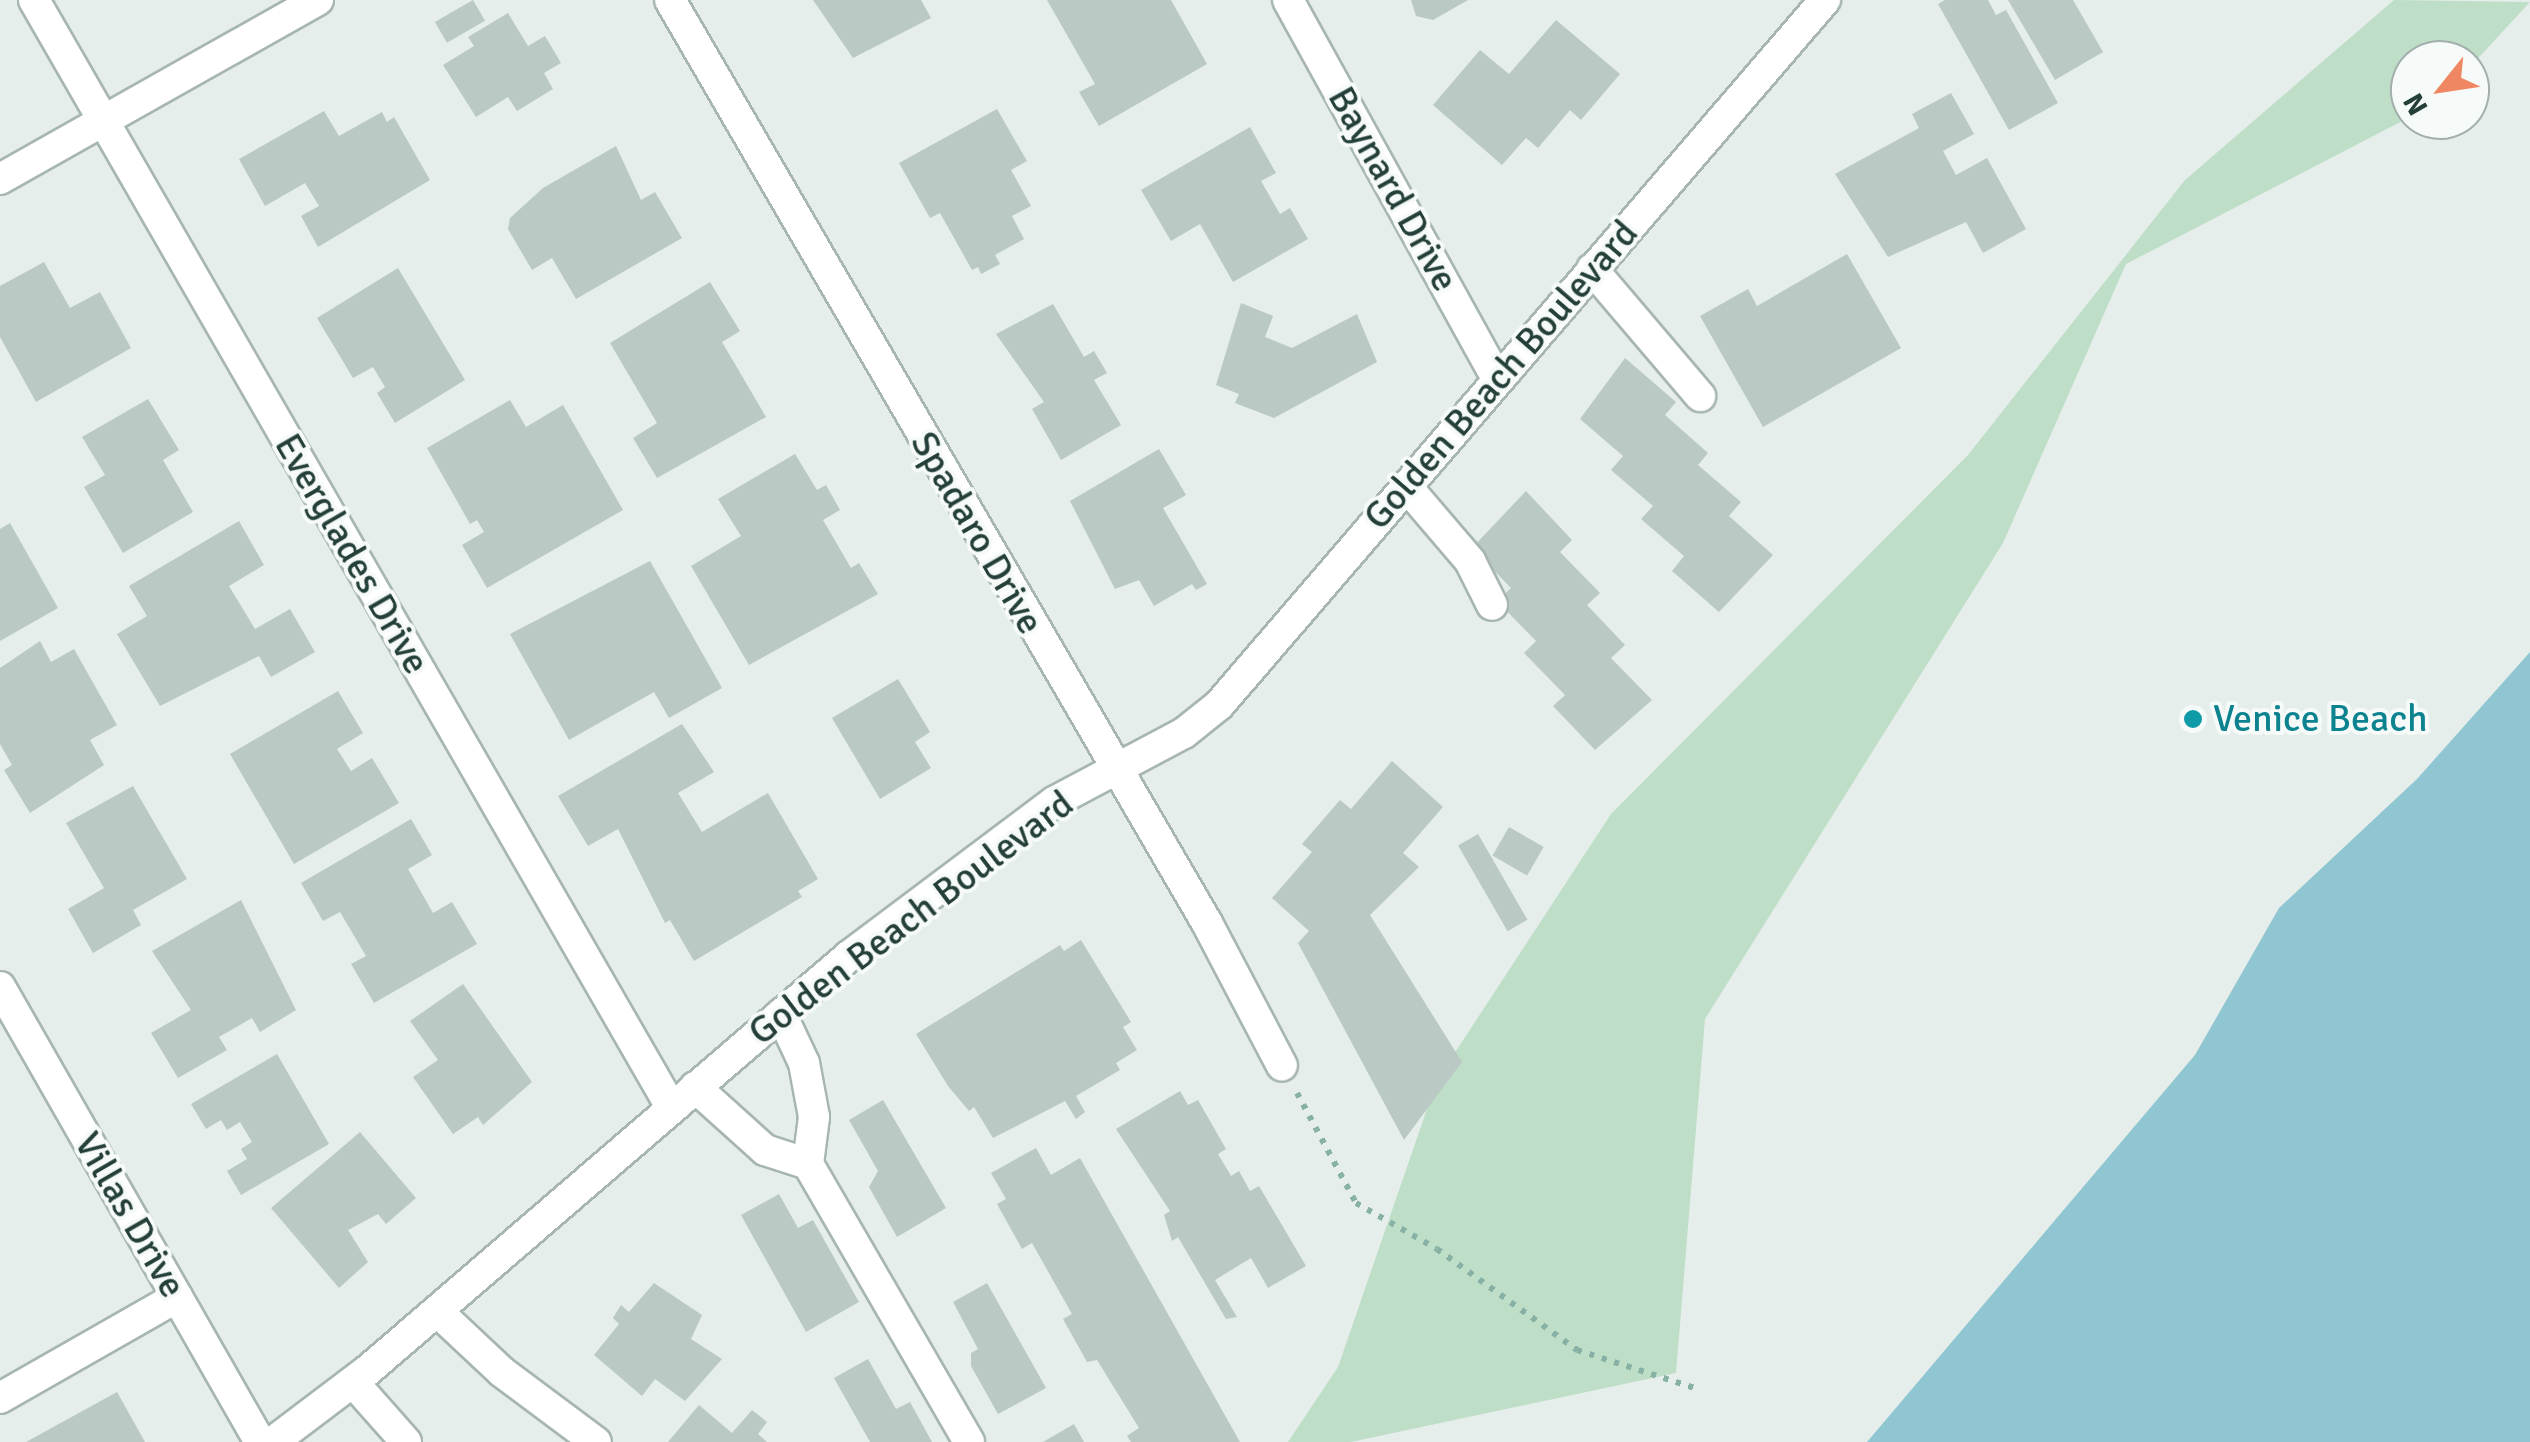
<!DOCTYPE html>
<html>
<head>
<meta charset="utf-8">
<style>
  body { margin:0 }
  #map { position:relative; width:2530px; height:1442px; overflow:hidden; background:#e5eeea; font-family:Signika,sans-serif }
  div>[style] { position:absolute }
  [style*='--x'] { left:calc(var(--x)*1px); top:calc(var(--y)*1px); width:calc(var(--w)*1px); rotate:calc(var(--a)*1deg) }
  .green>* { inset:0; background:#bfdec8 }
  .water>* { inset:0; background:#8fc6d1 }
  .building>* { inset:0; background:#bac9c3; transform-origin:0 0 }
  .path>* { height:6px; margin-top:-3px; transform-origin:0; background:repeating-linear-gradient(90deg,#86b1a4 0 5px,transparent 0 13px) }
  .roads { filter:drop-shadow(2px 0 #a7b6b1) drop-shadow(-2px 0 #a7b6b1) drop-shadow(0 2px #a7b6b1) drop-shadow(0 -2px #a7b6b1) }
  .minor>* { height:30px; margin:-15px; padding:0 15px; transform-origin:15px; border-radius:15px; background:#fff }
  .dots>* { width:28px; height:28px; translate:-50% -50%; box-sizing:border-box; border:5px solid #f6faf8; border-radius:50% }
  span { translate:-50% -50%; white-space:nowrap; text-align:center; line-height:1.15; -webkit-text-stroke:8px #f6faf8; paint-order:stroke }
  .street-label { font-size:38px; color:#243f39 }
  .culture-label { font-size:38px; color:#0d838f }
  .left { translate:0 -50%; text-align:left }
  .north { position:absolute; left:2390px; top:40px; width:100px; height:100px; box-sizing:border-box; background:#f6faf8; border:2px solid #a2afac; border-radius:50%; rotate:240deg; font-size:28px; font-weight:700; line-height:40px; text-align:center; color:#243f39 }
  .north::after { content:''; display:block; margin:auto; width:35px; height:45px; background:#ef8762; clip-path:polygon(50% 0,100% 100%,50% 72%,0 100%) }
</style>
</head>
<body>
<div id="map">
  <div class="green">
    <div style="clip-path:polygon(2394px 0,2530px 2px,2470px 67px,2470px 60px,2410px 60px,2410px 117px,2126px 264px,2003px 543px,1705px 1019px,1676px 1373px,1351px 1442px,1288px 1442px,1338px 1367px,1437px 1080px,1611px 814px,1968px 455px,2185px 180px)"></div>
  </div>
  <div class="water">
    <div style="clip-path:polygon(2530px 652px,2530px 1442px,1867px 1442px,2195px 1055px,2279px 908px,2417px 779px)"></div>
  </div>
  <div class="building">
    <div style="left:473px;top:0;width:24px;height:44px;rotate:60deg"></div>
    <div style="clip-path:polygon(813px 0,921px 0,931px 18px,853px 58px)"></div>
    <div style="clip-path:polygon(1047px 0,1171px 0,1207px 64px,1099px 126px,1079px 92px,1095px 84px)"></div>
    <div style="clip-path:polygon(1411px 0,1468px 0,1433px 20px,1416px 16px)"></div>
    <div style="clip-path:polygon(1945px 0,1988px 0,1996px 15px,2006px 10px,2058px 103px,2009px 130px,1938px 4px)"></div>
    <div style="clip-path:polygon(2008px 0,2073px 0,2103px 52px,2055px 80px)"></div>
    <div style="clip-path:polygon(508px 13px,528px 46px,545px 36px,561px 63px,544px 73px,553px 89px,517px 111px,508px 97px,476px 117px,443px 65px,474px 46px,468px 37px)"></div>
    <div style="clip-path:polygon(1556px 20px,1620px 74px,1581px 120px,1570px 110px,1538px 148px,1526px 138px,1502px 165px,1433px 105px,1480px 50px,1509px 74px)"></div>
    <div style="clip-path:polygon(1951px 93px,1974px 134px,1943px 151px,1956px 175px,1987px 158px,2026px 229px,1983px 253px,1966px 222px,1888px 257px,1835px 174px,1919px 128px,1912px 114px)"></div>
    <div style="clip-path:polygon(997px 109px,1027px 161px,1011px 170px,1031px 206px,1012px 216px,1024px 239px,995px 255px,1000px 264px,981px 274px,978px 267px,972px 270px,940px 213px,930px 218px,899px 163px)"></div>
    <div style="clip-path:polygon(324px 111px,339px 136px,382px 112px,387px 122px,394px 117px,430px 180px,318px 247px,301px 216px,319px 206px,305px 183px,265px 206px,239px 159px)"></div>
    <div style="clip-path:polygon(1250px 127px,1276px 173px,1261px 181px,1280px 214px,1290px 208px,1308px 239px,1233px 282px,1200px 224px,1171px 241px,1141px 190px)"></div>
    <div style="clip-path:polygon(616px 146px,641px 200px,655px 192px,682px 238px,576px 299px,552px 258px,532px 270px,508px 229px,510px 218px,543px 188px)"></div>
    <div style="clip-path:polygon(1847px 254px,1901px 348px,1763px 427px,1700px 316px,1748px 289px,1757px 306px)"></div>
    <div style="clip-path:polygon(44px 262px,70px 308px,100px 292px,131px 348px,36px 402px,0 337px,0 286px)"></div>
    <div style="clip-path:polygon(398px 268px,465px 380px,395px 423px,377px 393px,385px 387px,373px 367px,353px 378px,317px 318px)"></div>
    <div style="clip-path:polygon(710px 282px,740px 331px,722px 342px,766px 417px,657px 478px,633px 438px,657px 423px,610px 343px)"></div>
    <div style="clip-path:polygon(1241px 303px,1273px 316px,1265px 337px,1292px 348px,1357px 314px,1377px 362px,1274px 418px,1235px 403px,1239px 394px,1216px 385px)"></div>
    <div style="clip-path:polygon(1053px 304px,1084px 357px,1094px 351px,1107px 373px,1094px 380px,1121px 425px,1061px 460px,1032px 409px,1044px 402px,996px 334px)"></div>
    <div style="clip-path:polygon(1625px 358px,1676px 402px,1665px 415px,1708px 453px,1698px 465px,1741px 502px,1729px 516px,1773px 555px,1719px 612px,1672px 571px,1684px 556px,1641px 519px,1653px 506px,1611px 470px,1623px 456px,1580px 419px)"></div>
    <div style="clip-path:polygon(148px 399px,179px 450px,163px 460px,193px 512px,123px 553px,84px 487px,105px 475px,82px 437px)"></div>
    <div style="clip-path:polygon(510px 400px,526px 427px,563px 405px,623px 510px,487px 588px,462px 545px,484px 532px,477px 520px,470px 524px,427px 448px)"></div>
    <div style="clip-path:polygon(1159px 449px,1186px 495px,1163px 508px,1207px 584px,1196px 590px,1192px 584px,1154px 606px,1139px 580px,1115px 589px,1070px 501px)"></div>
    <div style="clip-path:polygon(795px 454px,817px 490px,826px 485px,840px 510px,823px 520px,851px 568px,859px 563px,878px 594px,749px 665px,691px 566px,741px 536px,718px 499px)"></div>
    <div style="clip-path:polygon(1526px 491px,1572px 540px,1560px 552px,1600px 593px,1587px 605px,1625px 645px,1611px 658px,1652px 700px,1595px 750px,1553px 706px,1565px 695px,1524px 653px,1536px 641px,1497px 601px,1511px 588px,1472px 548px)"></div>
    <div style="clip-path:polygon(239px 521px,264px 565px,229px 586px,255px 629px,290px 609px,315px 652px,271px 677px,259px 656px,160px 706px,117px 634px,147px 616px,129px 586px)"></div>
    <div style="clip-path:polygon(10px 523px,58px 608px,0 641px,0 529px)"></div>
    <div style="clip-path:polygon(650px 561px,722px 688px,669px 718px,654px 692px,569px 740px,510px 634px)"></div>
    <div style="clip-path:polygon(40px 641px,51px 662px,74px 649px,117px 725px,90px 740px,104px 765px,30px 813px,4px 770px,12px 765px,0 744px,0 668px)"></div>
    <div style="clip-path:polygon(898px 679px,930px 732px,915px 742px,931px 768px,880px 799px,832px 718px)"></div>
    <div style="clip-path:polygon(338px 691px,363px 733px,337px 749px,351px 771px,372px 758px,399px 803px,294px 864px,230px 754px)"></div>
    <div style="clip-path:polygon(682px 724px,714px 772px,678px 793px,702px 832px,768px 793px,818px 879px,798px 891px,802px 897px,694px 961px,670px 920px,665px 923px,618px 829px,588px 846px,558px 796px)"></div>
    <div style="clip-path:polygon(1392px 761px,1443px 807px,1403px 853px,1419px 867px,1370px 915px,1462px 1062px,1404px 1140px,1298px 943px,1309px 931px,1272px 898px,1312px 852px,1302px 844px,1340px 800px,1351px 809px)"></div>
    <div style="clip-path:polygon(133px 786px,187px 879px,133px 910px,141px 925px,93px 953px,68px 909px,104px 888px,66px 823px)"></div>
    <div style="clip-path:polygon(411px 819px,432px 855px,408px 869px,433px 913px,452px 902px,477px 944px,374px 1003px,351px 964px,366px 956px,340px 912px,323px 921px,301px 883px)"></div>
    <div style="left:1509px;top:827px;width:40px;height:33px;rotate:30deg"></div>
    <div style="left:1478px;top:834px;width:99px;height:23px;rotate:60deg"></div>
    <div style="clip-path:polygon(241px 900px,296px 1010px,260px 1032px,252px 1018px,219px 1037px,227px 1050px,178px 1078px,151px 1033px,191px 1010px,152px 951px)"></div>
    <div style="clip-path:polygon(1081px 940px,1131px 1022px,1123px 1027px,1137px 1050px,1116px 1063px,1120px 1070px,1076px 1096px,1085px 1112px,1076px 1119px,1065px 1101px,993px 1138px,974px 1107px,969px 1111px,948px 1086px,916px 1034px,1060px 945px,1064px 951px)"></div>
    <div style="clip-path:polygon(463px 984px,532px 1082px,483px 1125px,478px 1117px,453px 1134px,413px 1077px,438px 1060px,410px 1021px)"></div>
    <div style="clip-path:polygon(277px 1054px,329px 1144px,241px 1195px,227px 1171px,247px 1159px,241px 1149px,252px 1142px,240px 1122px,227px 1130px,221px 1120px,206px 1129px,191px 1104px)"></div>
    <div style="clip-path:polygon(1180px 1091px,1188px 1105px,1198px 1100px,1226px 1149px,1218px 1154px,1231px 1176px,1239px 1171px,1250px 1191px,1259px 1186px,1306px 1266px,1268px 1288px,1251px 1258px,1215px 1280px,1237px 1317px,1226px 1319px,1178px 1237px,1172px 1241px,1164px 1215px,1170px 1211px,1116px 1129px)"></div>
    <div style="clip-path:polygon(883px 1100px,946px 1208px,897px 1237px,869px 1187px,878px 1171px,849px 1120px)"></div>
    <div style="clip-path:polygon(360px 1132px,416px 1198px,386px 1224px,378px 1214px,348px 1230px,368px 1262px,339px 1288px,271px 1208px)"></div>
    <div style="clip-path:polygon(1036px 1148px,1051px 1175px,1080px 1158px,1240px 1442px,1131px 1442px,1127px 1436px,1139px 1428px,1097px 1360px,1087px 1362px,1063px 1319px,1072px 1314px,1032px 1243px,1022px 1249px,997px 1204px,1006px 1199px,991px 1173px)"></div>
    <div style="clip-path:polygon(779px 1194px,798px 1228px,813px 1220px,859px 1302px,806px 1332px,741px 1215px)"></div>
    <div style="clip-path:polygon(654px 1283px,702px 1315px,691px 1339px,722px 1359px,685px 1401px,655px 1379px,642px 1396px,594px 1355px,619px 1324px,613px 1318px,621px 1305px,629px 1312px)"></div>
    <div style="clip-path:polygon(987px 1283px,1046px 1388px,998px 1414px,971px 1366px,971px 1353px,978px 1349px,953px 1302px)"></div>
    <div style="clip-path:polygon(868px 1359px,896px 1409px,910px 1402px,932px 1442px,870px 1442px,834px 1378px)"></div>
    <div style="clip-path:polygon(117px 1392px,145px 1442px,26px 1442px)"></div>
    <div style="clip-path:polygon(699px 1405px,732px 1433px,752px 1410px,767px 1422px,758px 1434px,767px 1442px,668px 1442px)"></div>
    <div style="clip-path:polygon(1074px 1424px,1084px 1442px,1043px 1442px)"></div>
  </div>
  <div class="path">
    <div style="--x:1297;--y:1093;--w:125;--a:61.8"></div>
    <div style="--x:1356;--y:1203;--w:93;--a:29.6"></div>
    <div style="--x:1437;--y:1249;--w:173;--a:35.8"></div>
    <div style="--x:1577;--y:1350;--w:124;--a:17.9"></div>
  </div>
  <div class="roads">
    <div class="minor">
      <div style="--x:34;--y:0;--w:1277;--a:60.08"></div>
      <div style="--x:670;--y:0;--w:1068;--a:59.81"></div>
      <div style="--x:1207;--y:923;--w:161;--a:62.3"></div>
      <div style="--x:1288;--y:0;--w:432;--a:61.1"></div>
      <div style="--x:0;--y:179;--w:365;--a:-29.4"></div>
      <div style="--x:1592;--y:269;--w:167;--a:49.6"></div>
      <div style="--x:1406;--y:486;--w:99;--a:49.5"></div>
      <div style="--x:1470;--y:561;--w:49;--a:63.4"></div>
      <div style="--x:0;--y:987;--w:524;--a:60.26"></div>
      <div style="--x:781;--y:1014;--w:54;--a:64.9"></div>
      <div style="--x:804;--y:1063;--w:55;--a:79.5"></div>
      <div style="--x:814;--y:1117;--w:47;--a:97.3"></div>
      <div style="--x:808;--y:1164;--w:321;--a:59.9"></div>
      <div style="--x:695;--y:1087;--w:94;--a:42"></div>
      <div style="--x:765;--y:1150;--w:45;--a:18"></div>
      <div style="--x:437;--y:1311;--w:89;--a:43.2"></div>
      <div style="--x:502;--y:1372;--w:117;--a:36.7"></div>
      <div style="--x:353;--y:1382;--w:80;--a:48.5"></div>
      <div style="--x:0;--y:1398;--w:204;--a:-29.7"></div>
      <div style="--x:273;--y:1442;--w:118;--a:-37.1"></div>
      <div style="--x:367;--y:1371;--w:636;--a:-40.73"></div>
      <div style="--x:849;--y:956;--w:256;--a:-36.9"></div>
      <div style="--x:1054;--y:802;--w:147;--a:-28"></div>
      <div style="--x:1184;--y:733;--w:45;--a:-38.7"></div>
      <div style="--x:1219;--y:705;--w:930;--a:-49.32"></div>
    </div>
  </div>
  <div class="dots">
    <div style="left:2193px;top:719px;background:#0f9aa8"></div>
  </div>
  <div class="street-label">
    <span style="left:1393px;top:189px;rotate:61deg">Baynard Drive</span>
    <span style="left:1501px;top:375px;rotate:-49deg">Golden Beach Boulevard</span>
    <span style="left:977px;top:533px;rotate:60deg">Spadaro Drive</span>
    <span style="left:352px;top:554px;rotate:60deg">Everglades Drive</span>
    <span style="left:911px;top:918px;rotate:-37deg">Golden Beach Boulevard</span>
    <span style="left:130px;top:1215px;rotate:60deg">Villas Drive</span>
  </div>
  <div class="culture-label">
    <span class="left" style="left:2213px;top:719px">Venice Beach</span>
  </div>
  <div class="north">N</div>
</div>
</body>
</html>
